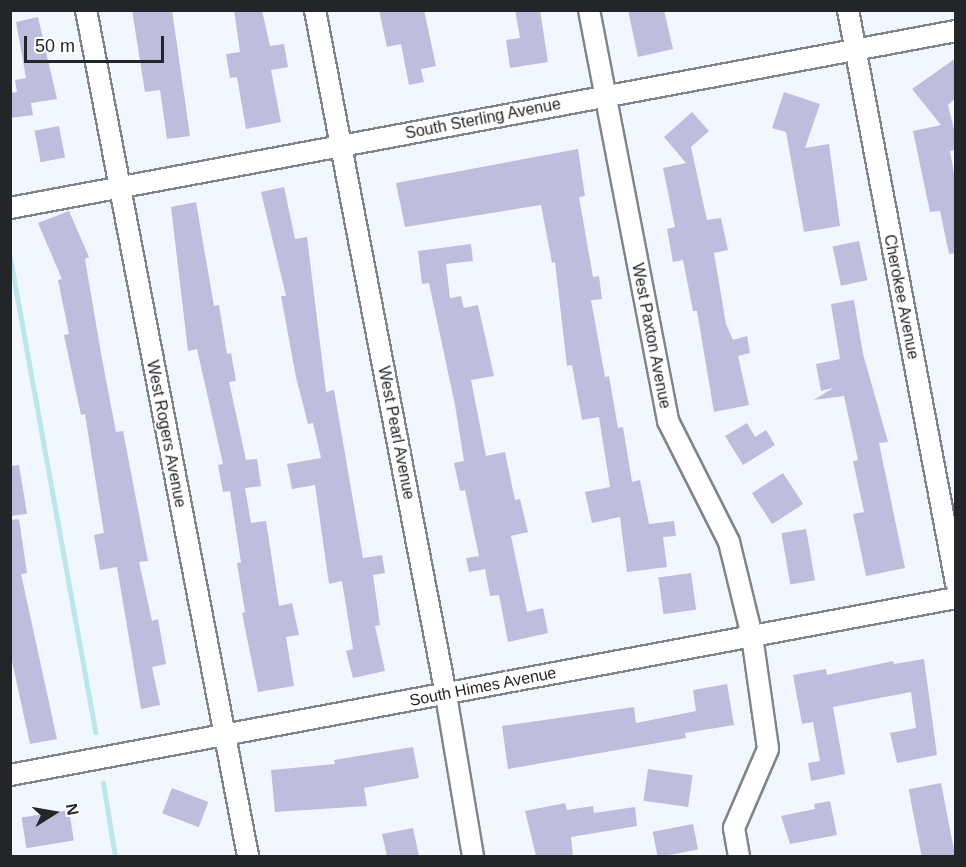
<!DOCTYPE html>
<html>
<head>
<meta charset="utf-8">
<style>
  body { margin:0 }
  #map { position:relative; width:966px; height:867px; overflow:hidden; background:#f2f7ff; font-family:Arial,sans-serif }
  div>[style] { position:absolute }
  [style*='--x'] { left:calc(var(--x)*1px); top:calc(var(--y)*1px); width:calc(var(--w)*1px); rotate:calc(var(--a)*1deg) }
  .stream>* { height:5px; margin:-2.5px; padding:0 2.5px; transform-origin:2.5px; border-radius:2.5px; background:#bbe7ec }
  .building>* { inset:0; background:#bebddd; transform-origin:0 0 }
  .roads { filter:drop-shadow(2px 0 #80858c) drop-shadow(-2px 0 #80858c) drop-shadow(0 2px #80858c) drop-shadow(0 -2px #80858c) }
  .minor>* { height:20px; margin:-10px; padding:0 10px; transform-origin:10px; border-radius:10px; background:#fff }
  span { translate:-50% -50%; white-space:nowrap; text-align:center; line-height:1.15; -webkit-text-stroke:4.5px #fff; paint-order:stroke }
  .street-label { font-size:16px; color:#242528 }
  .frame { position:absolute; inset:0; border:12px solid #242528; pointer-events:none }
  .north { position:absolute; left:24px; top:783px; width:60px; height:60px; -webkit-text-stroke:4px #fff; paint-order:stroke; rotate:79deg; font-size:16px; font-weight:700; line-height:24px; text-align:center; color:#242528 }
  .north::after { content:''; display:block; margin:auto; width:21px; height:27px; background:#242528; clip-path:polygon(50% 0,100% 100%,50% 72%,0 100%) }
  .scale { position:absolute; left:24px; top:36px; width:140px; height:27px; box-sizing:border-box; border:3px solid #242528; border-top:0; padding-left:8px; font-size:18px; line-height:21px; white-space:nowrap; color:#242528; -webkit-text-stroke:4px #fff; paint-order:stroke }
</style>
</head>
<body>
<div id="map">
  <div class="stream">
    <div style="--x:10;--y:258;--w:482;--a:79.8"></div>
    <div style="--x:103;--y:783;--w:74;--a:80.7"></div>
  </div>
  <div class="building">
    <div style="clip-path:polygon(132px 10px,172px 10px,190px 136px,167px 139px,160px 90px,145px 92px)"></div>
    <div style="clip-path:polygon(234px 10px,262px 10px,270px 46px,284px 44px,288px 67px,271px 70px,281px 122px,246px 129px,237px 77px,230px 78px,226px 54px,240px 52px)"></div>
    <div style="clip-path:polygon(379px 10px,424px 10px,436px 66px,421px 69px,424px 82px,409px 85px,401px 44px,387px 47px)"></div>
    <div style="clip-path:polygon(515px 10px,540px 10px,548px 62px,510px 68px,506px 40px,520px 38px)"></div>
    <div style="clip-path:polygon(628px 10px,664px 10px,673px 49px,638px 57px)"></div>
    <div style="clip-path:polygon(38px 17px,57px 99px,31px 103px,33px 115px,10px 118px,10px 93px,17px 92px,15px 80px,26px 78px,16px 22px)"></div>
    <div style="clip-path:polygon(956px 58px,956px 98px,948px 105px,956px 137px,956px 150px,950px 151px,956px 184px,956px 253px,949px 254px,940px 211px,930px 212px,913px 131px,941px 125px,912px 89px)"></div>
    <div style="clip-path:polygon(784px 92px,820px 104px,805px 148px,829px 144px,840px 226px,804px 232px,786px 132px,772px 128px)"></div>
    <div style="clip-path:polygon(692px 112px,709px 131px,691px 147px,707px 220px,721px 218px,728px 250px,714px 253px,726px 324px,733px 340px,747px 336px,750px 353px,738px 356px,749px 405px,714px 412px,697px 311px,693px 311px,683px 260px,673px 262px,667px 229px,675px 227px,663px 168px,686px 163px,664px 137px)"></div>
    <div style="left:59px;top:126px;width:32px;height:25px;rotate:79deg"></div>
    <div style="clip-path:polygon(578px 149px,585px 196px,579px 197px,593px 277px,599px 276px,602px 299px,591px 300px,605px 377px,609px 376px,618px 428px,623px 427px,632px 482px,640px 480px,649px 524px,674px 521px,676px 536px,663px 537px,667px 567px,627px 572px,620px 517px,592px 523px,585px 492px,610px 487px,599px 417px,582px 420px,572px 365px,567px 366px,555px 262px,552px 263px,541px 205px,405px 227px,396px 183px)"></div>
    <div style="clip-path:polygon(284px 187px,295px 239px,307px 237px,326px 392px,334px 390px,363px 558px,382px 555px,385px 573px,373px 575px,380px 625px,375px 626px,385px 671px,353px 678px,346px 651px,353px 649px,342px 581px,329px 584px,315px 485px,292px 489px,287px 464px,321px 458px,313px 423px,308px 424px,296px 377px,281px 296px,286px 296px,261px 192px)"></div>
    <div style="clip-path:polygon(196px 202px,214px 306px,219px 305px,227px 354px,231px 353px,236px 381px,229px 382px,246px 460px,257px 459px,261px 486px,245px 488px,251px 523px,266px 521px,279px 606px,292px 603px,299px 635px,286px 637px,294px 686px,258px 692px,242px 613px,245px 612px,237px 563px,241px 562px,230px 491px,223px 492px,218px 465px,223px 464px,197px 349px,188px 351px,171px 207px)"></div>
    <div style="clip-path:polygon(69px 211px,89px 257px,85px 259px,102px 359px,116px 432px,123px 431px,148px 561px,139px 562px,152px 621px,158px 619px,166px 664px,152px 667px,160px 705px,141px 709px,117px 567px,100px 570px,94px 535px,104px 533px,85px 414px,81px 415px,64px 335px,69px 334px,58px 280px,62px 279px,38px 223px)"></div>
    <div style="left:859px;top:241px;width:40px;height:27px;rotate:78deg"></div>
    <div style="clip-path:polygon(471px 244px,473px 261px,446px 264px,450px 298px,461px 296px,464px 308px,478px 305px,494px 376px,471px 380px,486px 456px,505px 452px,515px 500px,520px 499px,528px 532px,511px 536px,527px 612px,543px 608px,548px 633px,508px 642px,499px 595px,490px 596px,485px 569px,469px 572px,466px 558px,479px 556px,465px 490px,460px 491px,454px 463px,464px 461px,455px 405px,429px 283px,422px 284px,418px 251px)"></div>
    <div style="clip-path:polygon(854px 300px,863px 354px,888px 442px,879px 443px,905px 568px,866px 576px,853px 514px,864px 512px,853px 461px,858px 460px,844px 396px,814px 400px,833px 388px,821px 391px,816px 364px,840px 359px,831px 304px)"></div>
    <div style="clip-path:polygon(747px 423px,755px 437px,766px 430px,775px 445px,743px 465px,725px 436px)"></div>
    <div style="clip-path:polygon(19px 465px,27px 514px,10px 516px,10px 466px)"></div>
    <div style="left:783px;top:473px;width:37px;height:37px;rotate:57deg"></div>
    <div style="clip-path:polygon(19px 519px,27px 573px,21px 574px,57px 739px,30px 744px,10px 652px,10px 520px)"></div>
    <div style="left:806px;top:529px;width:52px;height:25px;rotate:80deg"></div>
    <div style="left:691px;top:573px;width:37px;height:33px;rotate:82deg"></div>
    <div style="clip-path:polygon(924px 659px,937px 755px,897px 763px,890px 733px,916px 728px,911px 692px,833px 707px,845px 774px,811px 781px,808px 763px,820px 761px,813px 722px,802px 724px,793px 675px,826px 669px,827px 675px,893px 661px,894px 664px)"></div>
    <div style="clip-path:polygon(727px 684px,734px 725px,685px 733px,686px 738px,508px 769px,502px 726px,634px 707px,636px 723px,696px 711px,693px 690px)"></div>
    <div style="clip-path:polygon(413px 747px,419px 778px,364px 788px,367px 806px,275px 812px,271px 770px,335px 764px,334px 760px)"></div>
    <div style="left:648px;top:769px;width:45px;height:32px;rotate:8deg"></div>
    <div style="left:941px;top:783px;width:74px;height:33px;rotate:79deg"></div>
    <div style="left:172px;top:788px;width:39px;height:27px;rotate:21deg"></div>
    <div style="clip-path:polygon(830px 801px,837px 835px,790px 844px,781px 816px,815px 809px,814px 804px)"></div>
    <div style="clip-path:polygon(565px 803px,567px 810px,593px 806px,594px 813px,635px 807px,637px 826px,571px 837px,573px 856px,536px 856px,525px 811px)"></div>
    <div style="left:69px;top:810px;width:31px;height:48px;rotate:81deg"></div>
    <div style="left:693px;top:824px;width:26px;height:41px;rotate:79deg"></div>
    <div style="clip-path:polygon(413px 828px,419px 856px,387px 856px,382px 834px)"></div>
  </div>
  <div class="roads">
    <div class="minor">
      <div style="--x:86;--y:10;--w:861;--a:79.16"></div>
      <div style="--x:315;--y:10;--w:697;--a:79.17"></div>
      <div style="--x:446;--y:695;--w:163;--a:80.5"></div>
      <div style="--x:589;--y:10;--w:419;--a:79.1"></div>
      <div style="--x:668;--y:421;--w:136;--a:63.2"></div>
      <div style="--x:729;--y:542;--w:97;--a:76.3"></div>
      <div style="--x:752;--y:636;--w:114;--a:81.9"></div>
      <div style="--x:768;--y:749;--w:86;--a:113.3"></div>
      <div style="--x:734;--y:828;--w:28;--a:80"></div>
      <div style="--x:848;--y:10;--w:583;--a:79.33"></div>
      <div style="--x:10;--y:208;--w:962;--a:-10.6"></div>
      <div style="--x:10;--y:775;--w:962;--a:-10.6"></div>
    </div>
  </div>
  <div class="street-label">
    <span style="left:483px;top:119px;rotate:-11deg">South Sterling Avenue</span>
    <span style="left:901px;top:297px;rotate:79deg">Cherokee Avenue</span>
    <span style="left:651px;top:336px;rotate:79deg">West Paxton Avenue</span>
    <span style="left:396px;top:433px;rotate:79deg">West Pearl Avenue</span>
    <span style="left:166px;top:434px;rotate:79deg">West Rogers Avenue</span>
    <span style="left:483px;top:687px;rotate:-11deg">South Himes Avenue</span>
  </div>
  <div class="frame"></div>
  <div class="north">N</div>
  <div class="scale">50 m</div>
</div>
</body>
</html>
